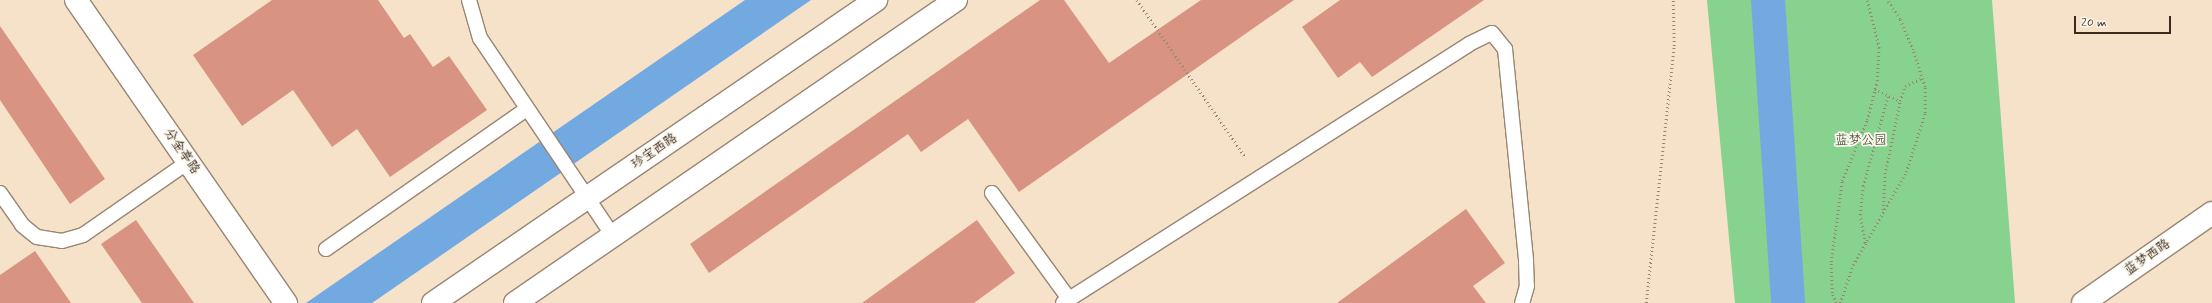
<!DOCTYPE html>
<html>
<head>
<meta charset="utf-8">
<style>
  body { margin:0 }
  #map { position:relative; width:2212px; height:303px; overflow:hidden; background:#f5e2c9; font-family:Mynerve,"LXGW WenKai TC",sans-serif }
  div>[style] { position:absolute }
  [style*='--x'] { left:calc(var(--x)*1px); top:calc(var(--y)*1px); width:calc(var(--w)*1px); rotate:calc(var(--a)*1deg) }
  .green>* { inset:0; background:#87d28f }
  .water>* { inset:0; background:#73a9e1 }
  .canal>* { height:34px; margin:-17px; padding:0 17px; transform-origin:17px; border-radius:17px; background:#73a9e1 }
  .building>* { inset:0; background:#d89383 }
  .path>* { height:2.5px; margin-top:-1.25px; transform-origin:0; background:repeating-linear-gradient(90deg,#988674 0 1px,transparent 0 4px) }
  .roads { filter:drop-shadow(1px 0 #988674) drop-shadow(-1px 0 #988674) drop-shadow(0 1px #988674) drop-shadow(0 -1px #988674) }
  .service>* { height:14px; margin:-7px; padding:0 7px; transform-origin:7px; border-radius:7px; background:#fff }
  .minor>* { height:22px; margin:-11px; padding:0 11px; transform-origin:11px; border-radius:11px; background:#fff }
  span { translate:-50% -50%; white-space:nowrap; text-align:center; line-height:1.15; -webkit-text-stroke:3.5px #fbf7ec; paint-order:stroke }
  .park-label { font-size:13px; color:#525c40 }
  .street-label { font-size:13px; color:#3b2a1e }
  .scale { position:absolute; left:2074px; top:16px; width:97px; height:18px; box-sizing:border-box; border:2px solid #3b2a1e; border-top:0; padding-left:5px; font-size:12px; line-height:14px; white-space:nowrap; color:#3b2a1e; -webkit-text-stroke:3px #fbf7ec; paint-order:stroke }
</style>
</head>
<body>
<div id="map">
  <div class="green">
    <div style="clip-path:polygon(1707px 0,1992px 0,2015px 303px,1735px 303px)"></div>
  </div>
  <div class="water">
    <div style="clip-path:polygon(745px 0,811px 0,372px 303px,306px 303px)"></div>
  </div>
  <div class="canal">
    <div style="--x:1768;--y:0;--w:304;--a:86.2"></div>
  </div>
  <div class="building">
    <div style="clip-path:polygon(272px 0,378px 0,404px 38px,410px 34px,433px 67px,449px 56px,487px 110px,390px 177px,357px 129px,332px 147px,293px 90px,242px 126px,193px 55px)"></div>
    <div style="clip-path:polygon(1040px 0,1064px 0,1109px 63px,1201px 0,1294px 0,1019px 192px,968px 119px,921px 152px,908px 134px,709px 273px,690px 244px)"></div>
    <div style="clip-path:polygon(1340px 0,1484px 0,1372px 77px,1360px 62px,1338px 78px,1302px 27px)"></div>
    <div style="clip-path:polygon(0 26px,105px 179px,70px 204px,0 100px)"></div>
    <div style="clip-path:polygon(1466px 209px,1505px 263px,1473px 286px,1486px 303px,1337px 303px)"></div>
    <div style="clip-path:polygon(136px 220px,194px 303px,142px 303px,101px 244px)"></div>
    <div style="clip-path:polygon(977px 220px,1015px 273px,974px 303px,862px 303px)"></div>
    <div style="clip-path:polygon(35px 251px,71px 303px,0 303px,0 275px)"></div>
  </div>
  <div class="path">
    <div style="--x:1137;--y:0;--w:192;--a:55.4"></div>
    <div style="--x:1875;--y:89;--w:28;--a:26"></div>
    <div style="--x:1883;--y:210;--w:36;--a:-87"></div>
    <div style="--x:1885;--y:174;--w:75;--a:-78.4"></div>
    <div style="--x:1900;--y:101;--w:16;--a:-72"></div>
    <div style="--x:1905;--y:86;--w:19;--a:-25"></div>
    <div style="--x:1865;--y:243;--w:28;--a:-100"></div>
    <div style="--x:1860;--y:215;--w:29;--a:-84"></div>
    <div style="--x:1863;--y:186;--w:93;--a:-74.5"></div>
    <div style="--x:1646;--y:303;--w:259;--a:-83.8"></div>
    <div style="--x:1674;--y:46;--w:46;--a:-91.2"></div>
    <div style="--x:1836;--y:303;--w:11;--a:-112"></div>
    <div style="--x:1832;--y:293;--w:31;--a:-92"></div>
    <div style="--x:1831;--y:262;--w:82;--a:-82.3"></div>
    <div style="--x:1842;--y:181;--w:66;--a:-67.7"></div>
    <div style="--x:1867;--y:120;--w:40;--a:-75.6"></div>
    <div style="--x:1877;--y:81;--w:33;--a:-87"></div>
    <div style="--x:1879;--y:48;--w:49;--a:-104"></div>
    <div style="--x:1840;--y:303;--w:40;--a:-71.1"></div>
    <div style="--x:1853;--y:265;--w:107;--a:-60.3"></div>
    <div style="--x:1906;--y:172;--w:62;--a:-72.1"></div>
    <div style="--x:1925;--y:113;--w:26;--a:-90"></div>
    <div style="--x:1925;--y:87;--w:39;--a:-108"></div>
    <div style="--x:1913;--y:50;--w:34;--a:-113"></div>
    <div style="--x:1900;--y:19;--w:23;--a:-124"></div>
  </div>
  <div class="roads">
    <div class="service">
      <div style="--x:469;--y:0;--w:40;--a:74"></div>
      <div style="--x:480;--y:38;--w:239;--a:56.1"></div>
      <div style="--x:0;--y:193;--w:39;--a:55"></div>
      <div style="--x:22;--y:225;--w:19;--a:39"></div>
      <div style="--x:37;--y:237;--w:25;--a:9"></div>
      <div style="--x:62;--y:241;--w:22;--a:-16"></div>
      <div style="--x:83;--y:235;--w:128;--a:-34.8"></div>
      <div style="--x:992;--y:193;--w:131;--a:54"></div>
      <div style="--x:326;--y:249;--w:245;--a:-34.9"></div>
      <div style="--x:1063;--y:303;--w:482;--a:-32.5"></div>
      <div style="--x:1469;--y:44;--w:25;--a:-26"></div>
      <div style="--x:1492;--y:33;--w:21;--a:51"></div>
      <div style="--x:1505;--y:49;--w:213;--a:84.3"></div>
      <div style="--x:1526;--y:261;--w:25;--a:88"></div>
      <div style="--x:1527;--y:286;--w:18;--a:106"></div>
    </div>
    <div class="minor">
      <div style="--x:76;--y:0;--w:369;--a:55.3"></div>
      <div style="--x:433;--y:303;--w:537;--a:-34.37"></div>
      <div style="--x:515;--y:303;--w:535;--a:-34.49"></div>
      <div style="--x:2083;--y:303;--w:157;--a:-34.9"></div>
    </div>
  </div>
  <div class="park-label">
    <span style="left:1861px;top:141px">蓝梦公园</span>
  </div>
  <div class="street-label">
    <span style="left:181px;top:152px;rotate:55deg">分金亭路</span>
    <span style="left:655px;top:152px;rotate:-34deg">珍宝西路</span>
    <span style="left:2148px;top:258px;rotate:-35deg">蓝梦西路</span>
  </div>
  <div class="scale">20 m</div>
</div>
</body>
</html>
